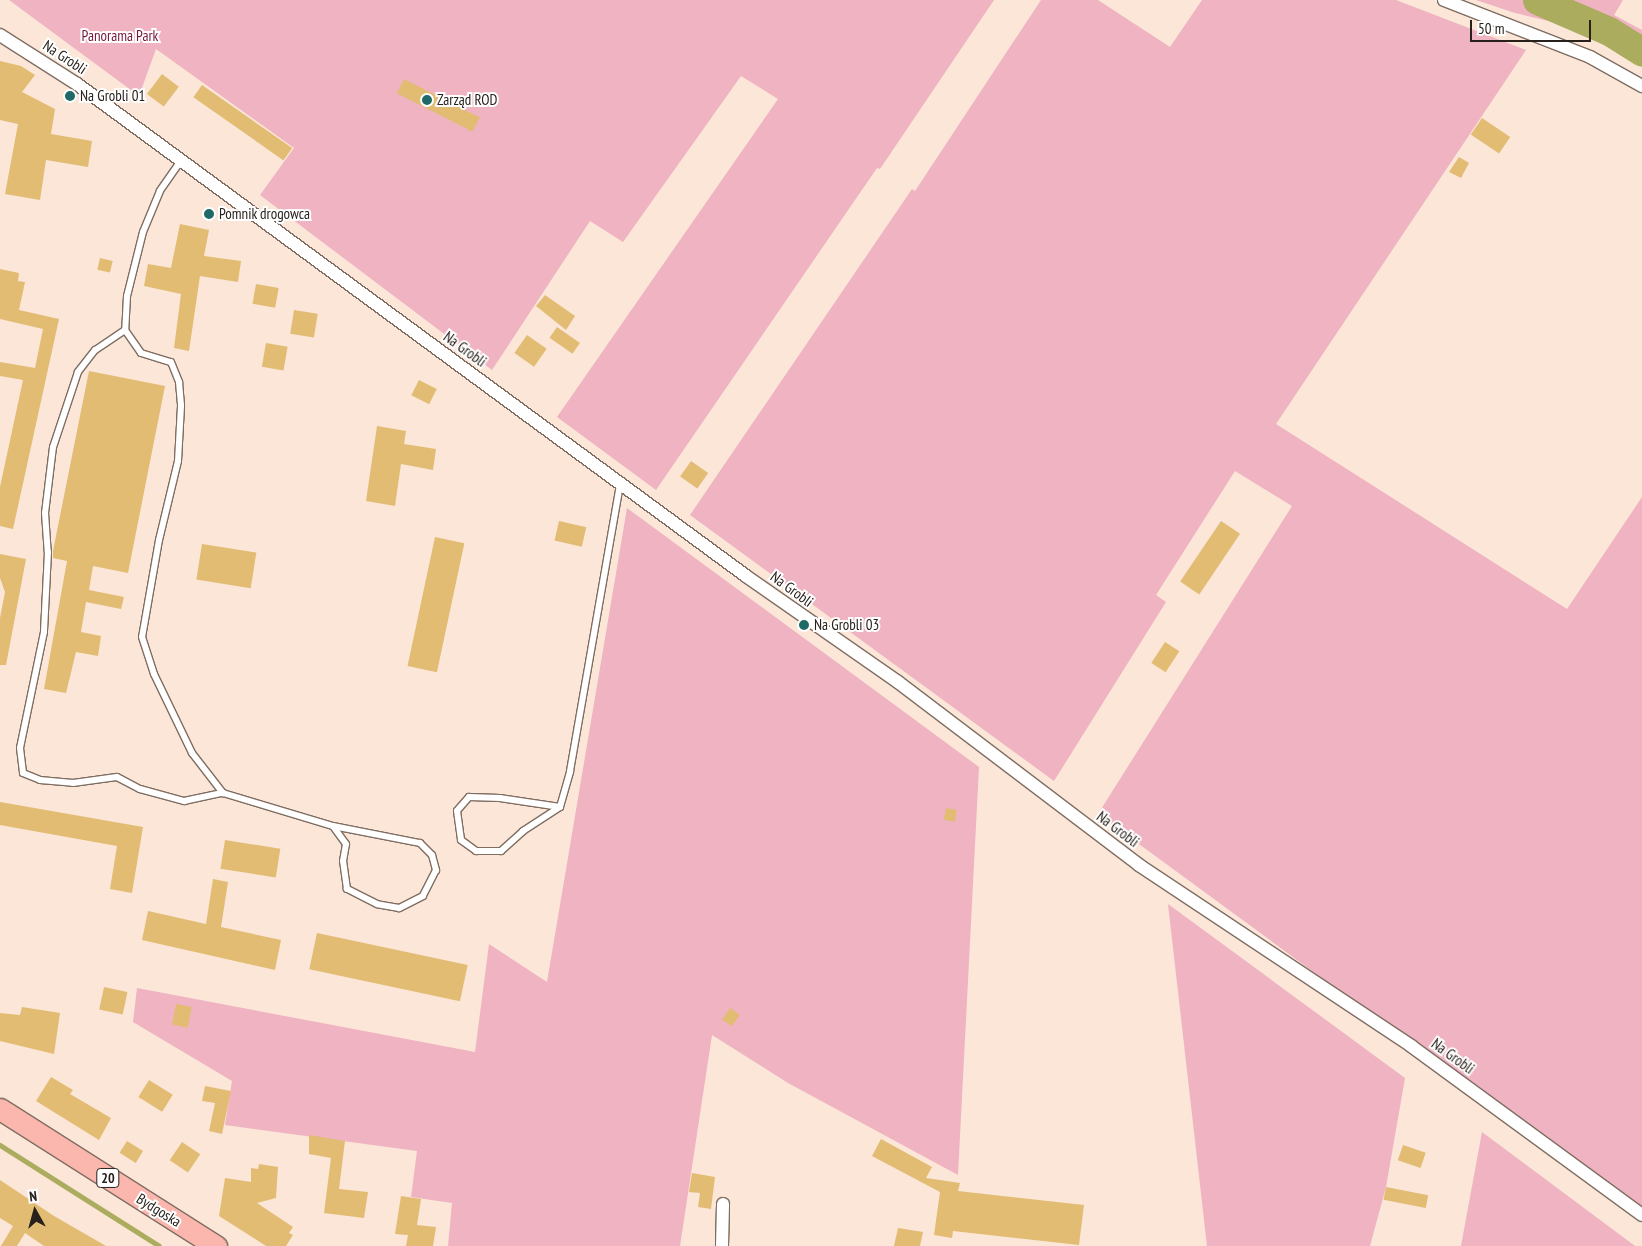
<!DOCTYPE html>
<html>
<head>
<meta charset="utf-8">
<style>
  body { margin:0 }
  #map { position:relative; width:1642px; height:1246px; overflow:hidden; background:#fbe6d8; font-family:"PT Sans Narrow",sans-serif }
  div>[style] { position:absolute }
  [style*='--x'] { left:calc(var(--x)*1px); top:calc(var(--y)*1px); width:calc(var(--w)*1px); rotate:calc(var(--a)*1deg) }
  .green>* { inset:0; background:#efb3c2 }
  .stream>* { height:5px; margin:-2.5px; padding:0 2.5px; transform-origin:2.5px; border-radius:2.5px; background:#abac5e }
  .river>* { height:29px; margin:-14.5px; padding:0 14.5px; transform-origin:14.5px; border-radius:14.5px; background:#abac5e }
  .building>* { inset:0; background:#e2bc73; transform-origin:0 0 }
  .roads { filter:drop-shadow(1px 0 #7f6d61) drop-shadow(-1px 0 #7f6d61) drop-shadow(0 1px #7f6d61) drop-shadow(0 -1px #7f6d61) }
  .lane>* { height:6px; margin:-3px; padding:0 3px; transform-origin:3px; border-radius:3px; background:#fff }
  .street>* { height:12px; margin:-6px; padding:0 6px; transform-origin:6px; border-radius:6px; background:#fff }
  .primary>* { height:21px; margin:-10.5px; padding:0 10.5px; transform-origin:10.5px; border-radius:10.5px; background:#fbb6ad }
  .dots>* { width:14px; height:14px; translate:-50% -50%; box-sizing:border-box; border:2px solid #fff; border-radius:50% }
  span { translate:-50% -50%; white-space:nowrap; text-align:center; line-height:1.15; -webkit-text-stroke:4px #fff; paint-order:stroke }
  .shield-label span { padding:1px 4px; background:#fff; border:1px solid; border-radius:4px; -webkit-text-stroke-width:0 }
  .shield-label { font-size:14px; color:#27201b; font-weight:700 }
  .park-label { font-size:15px; color:#75163b }
  .street-label { font-size:15px; color:#27201b }
  .poi-label { font-size:15px; color:#27201b }
  .left { translate:0 -50%; text-align:left }
  .north { position:absolute; left:10px; top:1186px; width:50px; height:50px; -webkit-text-stroke:4px #fff; paint-order:stroke; rotate:353deg; font-size:14px; font-weight:700; line-height:20px; text-align:center; color:#27201b }
  .north::after { content:''; display:block; margin:auto; width:18px; height:22px; background:#27201b; clip-path:polygon(50% 0,100% 100%,50% 72%,0 100%) }
  .scale { position:absolute; left:1470px; top:20px; width:121px; height:22px; box-sizing:border-box; border:2px solid #27201b; border-top:0; padding-left:6px; font-size:15px; line-height:18px; white-space:nowrap; color:#27201b; -webkit-text-stroke:4px #fff; paint-order:stroke }
</style>
</head>
<body>
<div id="map">
  <div class="green">
    <div style="clip-path:polygon(9px 0,994px 0,880px 169px,877px 168px,656px 490px,557px 417px,778px 99px,741px 76px,623px 242px,590px 221px,492px 370px,260px 195px,294px 148px,156px 49px,139px 96px)"></div>
    <div style="clip-path:polygon(1041px 0,1098px 0,1170px 47px,1202px 0,1396px 0,1526px 50px,1276px 424px,1567px 609px,1642px 497px,1642px 1213px,1098px 814px,1292px 506px,1235px 471px,1156px 595px,1166px 602px,1054px 781px,690px 515px,912px 189px,915px 191px)"></div>
    <div style="clip-path:polygon(1476px 0,1623px 0,1614px 15px,1642px 30px,1642px 64px,1591px 31px,1515px 13px)"></div>
    <div style="clip-path:polygon(627px 508px,979px 767px,958px 1175px,788px 1083px,712px 1035px,680px 1246px,448px 1246px,452px 1203px,411px 1197px,417px 1151px,225px 1125px,232px 1081px,133px 1022px,137px 988px,475px 1052px,489px 944px,547px 982px)"></div>
    <div style="clip-path:polygon(1168px 904px,1405px 1078px,1386px 1187px,1370px 1246px,1207px 1246px)"></div>
    <div style="clip-path:polygon(1482px 1132px,1635px 1246px,1461px 1246px)"></div>
  </div>
  <div class="stream">
    <div style="--x:1630;--y:44;--w:14;--a:-34"></div>
    <div style="--x:0;--y:1145;--w:188;--a:32.4"></div>
  </div>
  <div class="river">
    <div style="--x:1537;--y:0;--w:78;--a:23.3"></div>
    <div style="--x:1609;--y:31;--w:39;--a:32"></div>
  </div>
  <div class="building">
    <div style="clip-path:polygon(0 61px,21px 66px,35px 75px,22px 92px,55px 109px,51px 134px,92px 141px,88px 167px,46px 160px,40px 200px,5px 194px,18px 124px,0 120px)"></div>
    <div style="left:162px;top:74px;width:21px;height:25px;rotate:37deg"></div>
    <div style="left:404px;top:79px;width:85px;height:16px;rotate:27deg"></div>
    <div style="left:202px;top:85px;width:110px;height:15px;rotate:35deg"></div>
    <div style="left:1482px;top:118px;width:34px;height:20px;rotate:34deg"></div>
    <div style="clip-path:polygon(1459px 157px,1469px 163px,1461px 178px,1449px 172px)"></div>
    <div style="clip-path:polygon(180px 224px,209px 230px,204px 256px,241px 261px,238px 282px,200px 276px,189px 351px,174px 348px,181px 294px,144px 286px,148px 264px,171px 268px)"></div>
    <div style="left:100px;top:258px;width:13px;height:12px;rotate:13deg"></div>
    <div style="clip-path:polygon(0 269px,19px 273px,18px 281px,25px 282px,19px 310px,59px 319px,13px 529px,0 526px,0 487px,23px 380px,0 376px,0 362px,35px 368px,43px 329px,0 319px)"></div>
    <div style="left:256px;top:284px;width:23px;height:20px;rotate:10deg"></div>
    <div style="clip-path:polygon(545px 295px,575px 316px,566px 330px,536px 306px)"></div>
    <div style="left:294px;top:310px;width:24px;height:24px;rotate:9deg"></div>
    <div style="left:557px;top:327px;width:28px;height:13px;rotate:35deg"></div>
    <div style="left:527px;top:335px;width:24px;height:22px;rotate:35deg"></div>
    <div style="left:266px;top:343px;width:22px;height:24px;rotate:10deg"></div>
    <div style="clip-path:polygon(89px 371px,165px 386px,128px 573px,93px 566px,89px 590px,124px 597px,121px 609px,86px 602px,81px 632px,101px 636px,98px 656px,76px 652px,66px 693px,44px 689px,67px 561px,53px 558px,53px 551px)"></div>
    <div style="left:419px;top:380px;width:20px;height:17px;rotate:27deg"></div>
    <div style="clip-path:polygon(377px 426px,406px 431px,404px 444px,436px 449px,433px 470px,401px 464px,395px 506px,366px 501px)"></div>
    <div style="left:691px;top:461px;width:21px;height:19px;rotate:35deg"></div>
    <div style="left:559px;top:521px;width:28px;height:20px;rotate:13deg"></div>
    <div style="left:1221px;top:521px;width:23px;height:73px;rotate:34deg"></div>
    <div style="left:435px;top:537px;width:30px;height:132px;rotate:12deg"></div>
    <div style="left:202px;top:544px;width:55px;height:36px;rotate:9deg"></div>
    <div style="clip-path:polygon(0 554px,26px 559px,6px 665px,0 665px,0 618px,5px 592px,0 578px)"></div>
    <div style="left:1165px;top:642px;width:17px;height:25px;rotate:33deg"></div>
    <div style="clip-path:polygon(0 802px,143px 827px,132px 893px,110px 889px,117px 846px,0 825px)"></div>
    <div style="left:946px;top:808px;width:11px;height:12px;rotate:10deg"></div>
    <div style="left:225px;top:840px;width:56px;height:29px;rotate:9deg"></div>
    <div style="clip-path:polygon(213px 879px,228px 882px,221px 927px,281px 940px,275px 970px,142px 940px,148px 911px,206px 924px)"></div>
    <div style="left:317px;top:933px;width:154px;height:37px;rotate:12deg"></div>
    <div style="left:104px;top:987px;width:24px;height:23px;rotate:12deg"></div>
    <div style="left:176px;top:1004px;width:16px;height:21px;rotate:11deg"></div>
    <div style="clip-path:polygon(22px 1007px,60px 1013px,54px 1054px,0 1041px,0 1013px,20px 1015px)"></div>
    <div style="left:730px;top:1008px;width:12px;height:14px;rotate:35deg"></div>
    <div style="clip-path:polygon(51px 1077px,73px 1090px,70px 1094px,111px 1118px,99px 1140px,36px 1101px)"></div>
    <div style="left:149px;top:1080px;width:28px;height:20px;rotate:32deg"></div>
    <div style="clip-path:polygon(205px 1086px,231px 1091px,222px 1134px,209px 1131px,215px 1103px,202px 1101px)"></div>
    <div style="clip-path:polygon(309px 1135px,345px 1141px,339px 1189px,368px 1192px,364px 1218px,324px 1213px,331px 1158px,309px 1154px)"></div>
    <div style="clip-path:polygon(881px 1139px,932px 1167px,926px 1178px,960px 1183px,958px 1191px,1084px 1205px,1079px 1245px,953px 1231px,952px 1238px,934px 1235px,940px 1192px,872px 1156px)"></div>
    <div style="left:127px;top:1141px;width:19px;height:14px;rotate:32deg"></div>
    <div style="left:182px;top:1142px;width:22px;height:22px;rotate:34deg"></div>
    <div style="left:1403px;top:1145px;width:24px;height:16px;rotate:19deg"></div>
    <div style="clip-path:polygon(259px 1164px,278px 1167px,276px 1198px,257px 1203px,293px 1227px,289px 1233px,293px 1235px,286px 1246px,266px 1246px,219px 1216px,225px 1178px,251px 1182px,251px 1168px,258px 1169px)"></div>
    <div style="clip-path:polygon(692px 1173px,715px 1177px,711px 1209px,698px 1207px,700px 1193px,689px 1192px)"></div>
    <div style="clip-path:polygon(0 1180px,54px 1216px,106px 1246px,44px 1246px,25px 1233px,17px 1246px,1px 1246px,13px 1226px,0 1218px)"></div>
    <div style="left:1386px;top:1187px;width:43px;height:13px;rotate:11deg"></div>
    <div style="clip-path:polygon(401px 1196px,421px 1199px,417px 1225px,436px 1227px,433px 1246px,406px 1246px,408px 1235px,395px 1234px)"></div>
    <div style="clip-path:polygon(898px 1228px,923px 1232px,920px 1246px,894px 1246px)"></div>
  </div>
  <div class="roads">
    <div class="lane">
      <div style="--x:180;--y:162;--w:35;--a:125"></div>
      <div style="--x:160;--y:191;--w:44;--a:112.5"></div>
      <div style="--x:143;--y:232;--w:66;--a:104"></div>
      <div style="--x:127;--y:296;--w:34;--a:93"></div>
      <div style="--x:125;--y:330;--w:28;--a:55"></div>
      <div style="--x:141;--y:353;--w:31;--a:17"></div>
      <div style="--x:171;--y:362;--w:22;--a:68"></div>
      <div style="--x:179;--y:382;--w:24;--a:85"></div>
      <div style="--x:181;--y:406;--w:55;--a:93.1"></div>
      <div style="--x:178;--y:461;--w:81;--a:103.5"></div>
      <div style="--x:159;--y:540;--w:98;--a:99.9"></div>
      <div style="--x:142;--y:637;--w:39;--a:72"></div>
      <div style="--x:154;--y:674;--w:88;--a:64.3"></div>
      <div style="--x:192;--y:753;--w:51;--a:52.2"></div>
      <div style="--x:223;--y:793;--w:115;--a:16.7"></div>
      <div style="--x:333;--y:826;--w:89;--a:11.1"></div>
      <div style="--x:420;--y:843;--w:17;--a:45"></div>
      <div style="--x:432;--y:855;--w:16;--a:75"></div>
      <div style="--x:436;--y:870;--w:29;--a:117"></div>
      <div style="--x:423;--y:896;--w:27;--a:153"></div>
      <div style="--x:399;--y:908;--w:22;--a:-170"></div>
      <div style="--x:377;--y:904;--w:34;--a:-153"></div>
      <div style="--x:347;--y:889;--w:28;--a:-98"></div>
      <div style="--x:343;--y:861;--w:17;--a:-80"></div>
      <div style="--x:346;--y:844;--w:22;--a:-126"></div>
      <div style="--x:125;--y:330;--w:36;--a:146"></div>
      <div style="--x:95;--y:350;--w:28;--a:128"></div>
      <div style="--x:78;--y:372;--w:79;--a:108.4"></div>
      <div style="--x:53;--y:447;--w:66;--a:96.9"></div>
      <div style="--x:45;--y:513;--w:39;--a:86"></div>
      <div style="--x:48;--y:552;--w:80;--a:92.9"></div>
      <div style="--x:44;--y:632;--w:118;--a:101.7"></div>
      <div style="--x:20;--y:748;--w:25;--a:83"></div>
      <div style="--x:23;--y:773;--w:18;--a:22"></div>
      <div style="--x:40;--y:780;--w:33;--a:5"></div>
      <div style="--x:73;--y:783;--w:44;--a:-7.8"></div>
      <div style="--x:117;--y:777;--w:26;--a:28"></div>
      <div style="--x:140;--y:789;--w:46;--a:15.3"></div>
      <div style="--x:184;--y:801;--w:40;--a:-12"></div>
      <div style="--x:560;--y:807;--w:61;--a:-171.5"></div>
      <div style="--x:500;--y:798;--w:31;--a:-178"></div>
      <div style="--x:469;--y:797;--w:18;--a:131"></div>
      <div style="--x:457;--y:811;--w:29;--a:82"></div>
      <div style="--x:461;--y:840;--w:19;--a:36"></div>
      <div style="--x:476;--y:851;--w:25;--a:0"></div>
      <div style="--x:501;--y:851;--w:30;--a:-42"></div>
      <div style="--x:523;--y:831;--w:44;--a:-33"></div>
      <div style="--x:560;--y:807;--w:37;--a:-74"></div>
      <div style="--x:570;--y:771;--w:291;--a:-80.1"></div>
    </div>
    <div class="street">
      <div style="--x:1444;--y:0;--w:157;--a:21.3"></div>
      <div style="--x:1590;--y:57;--w:60;--a:29.1"></div>
      <div style="--x:0;--y:35;--w:91;--a:32.5"></div>
      <div style="--x:77;--y:84;--w:830;--a:36.33"></div>
      <div style="--x:746;--y:576;--w:185;--a:34.9"></div>
      <div style="--x:898;--y:682;--w:303;--a:37.2"></div>
      <div style="--x:1139;--y:865;--w:327;--a:33.6"></div>
      <div style="--x:1411;--y:1046;--w:286;--a:36.2"></div>
      <div style="--x:722;--y:1246;--w:42;--a:-88.6"></div>
    </div>
    <div class="primary">
      <div style="--x:0;--y:1109;--w:256;--a:32.4"></div>
    </div>
  </div>
  <div class="dots">
    <div style="left:70px;top:96px;background:#1f6a66"></div>
    <div style="left:427px;top:100px;background:#1f6a66"></div>
    <div style="left:209px;top:214px;background:#1f6a66"></div>
    <div style="left:804px;top:625px;background:#1f6a66"></div>
  </div>
  <div class="shield-label">
    <span style="left:108px;top:1178px">20</span>
  </div>
  <div class="park-label">
    <span style="left:120px;top:36px">Panorama Park</span>
  </div>
  <div class="street-label">
    <span style="left:65px;top:57px;rotate:33deg">Na Grobli</span>
    <span style="left:465px;top:349px;rotate:36deg">Na Grobli</span>
    <span style="left:792px;top:589px;rotate:36deg">Na Grobli</span>
    <span style="left:1118px;top:829px;rotate:37deg">Na Grobli</span>
    <span style="left:1453px;top:1056px;rotate:36deg">Na Grobli</span>
    <span style="left:159px;top:1210px;rotate:32deg">Bydgoska</span>
  </div>
  <div class="poi-label">
    <span class="left" style="left:80px;top:96px">Na Grobli 01</span>
    <span class="left" style="left:437px;top:100px">Zarząd ROD</span>
    <span class="left" style="left:219px;top:214px">Pomnik drogowca</span>
    <span class="left" style="left:814px;top:625px">Na Grobli 03</span>
  </div>
  <div class="north">N</div>
  <div class="scale">50 m</div>
</div>
</body>
</html>
